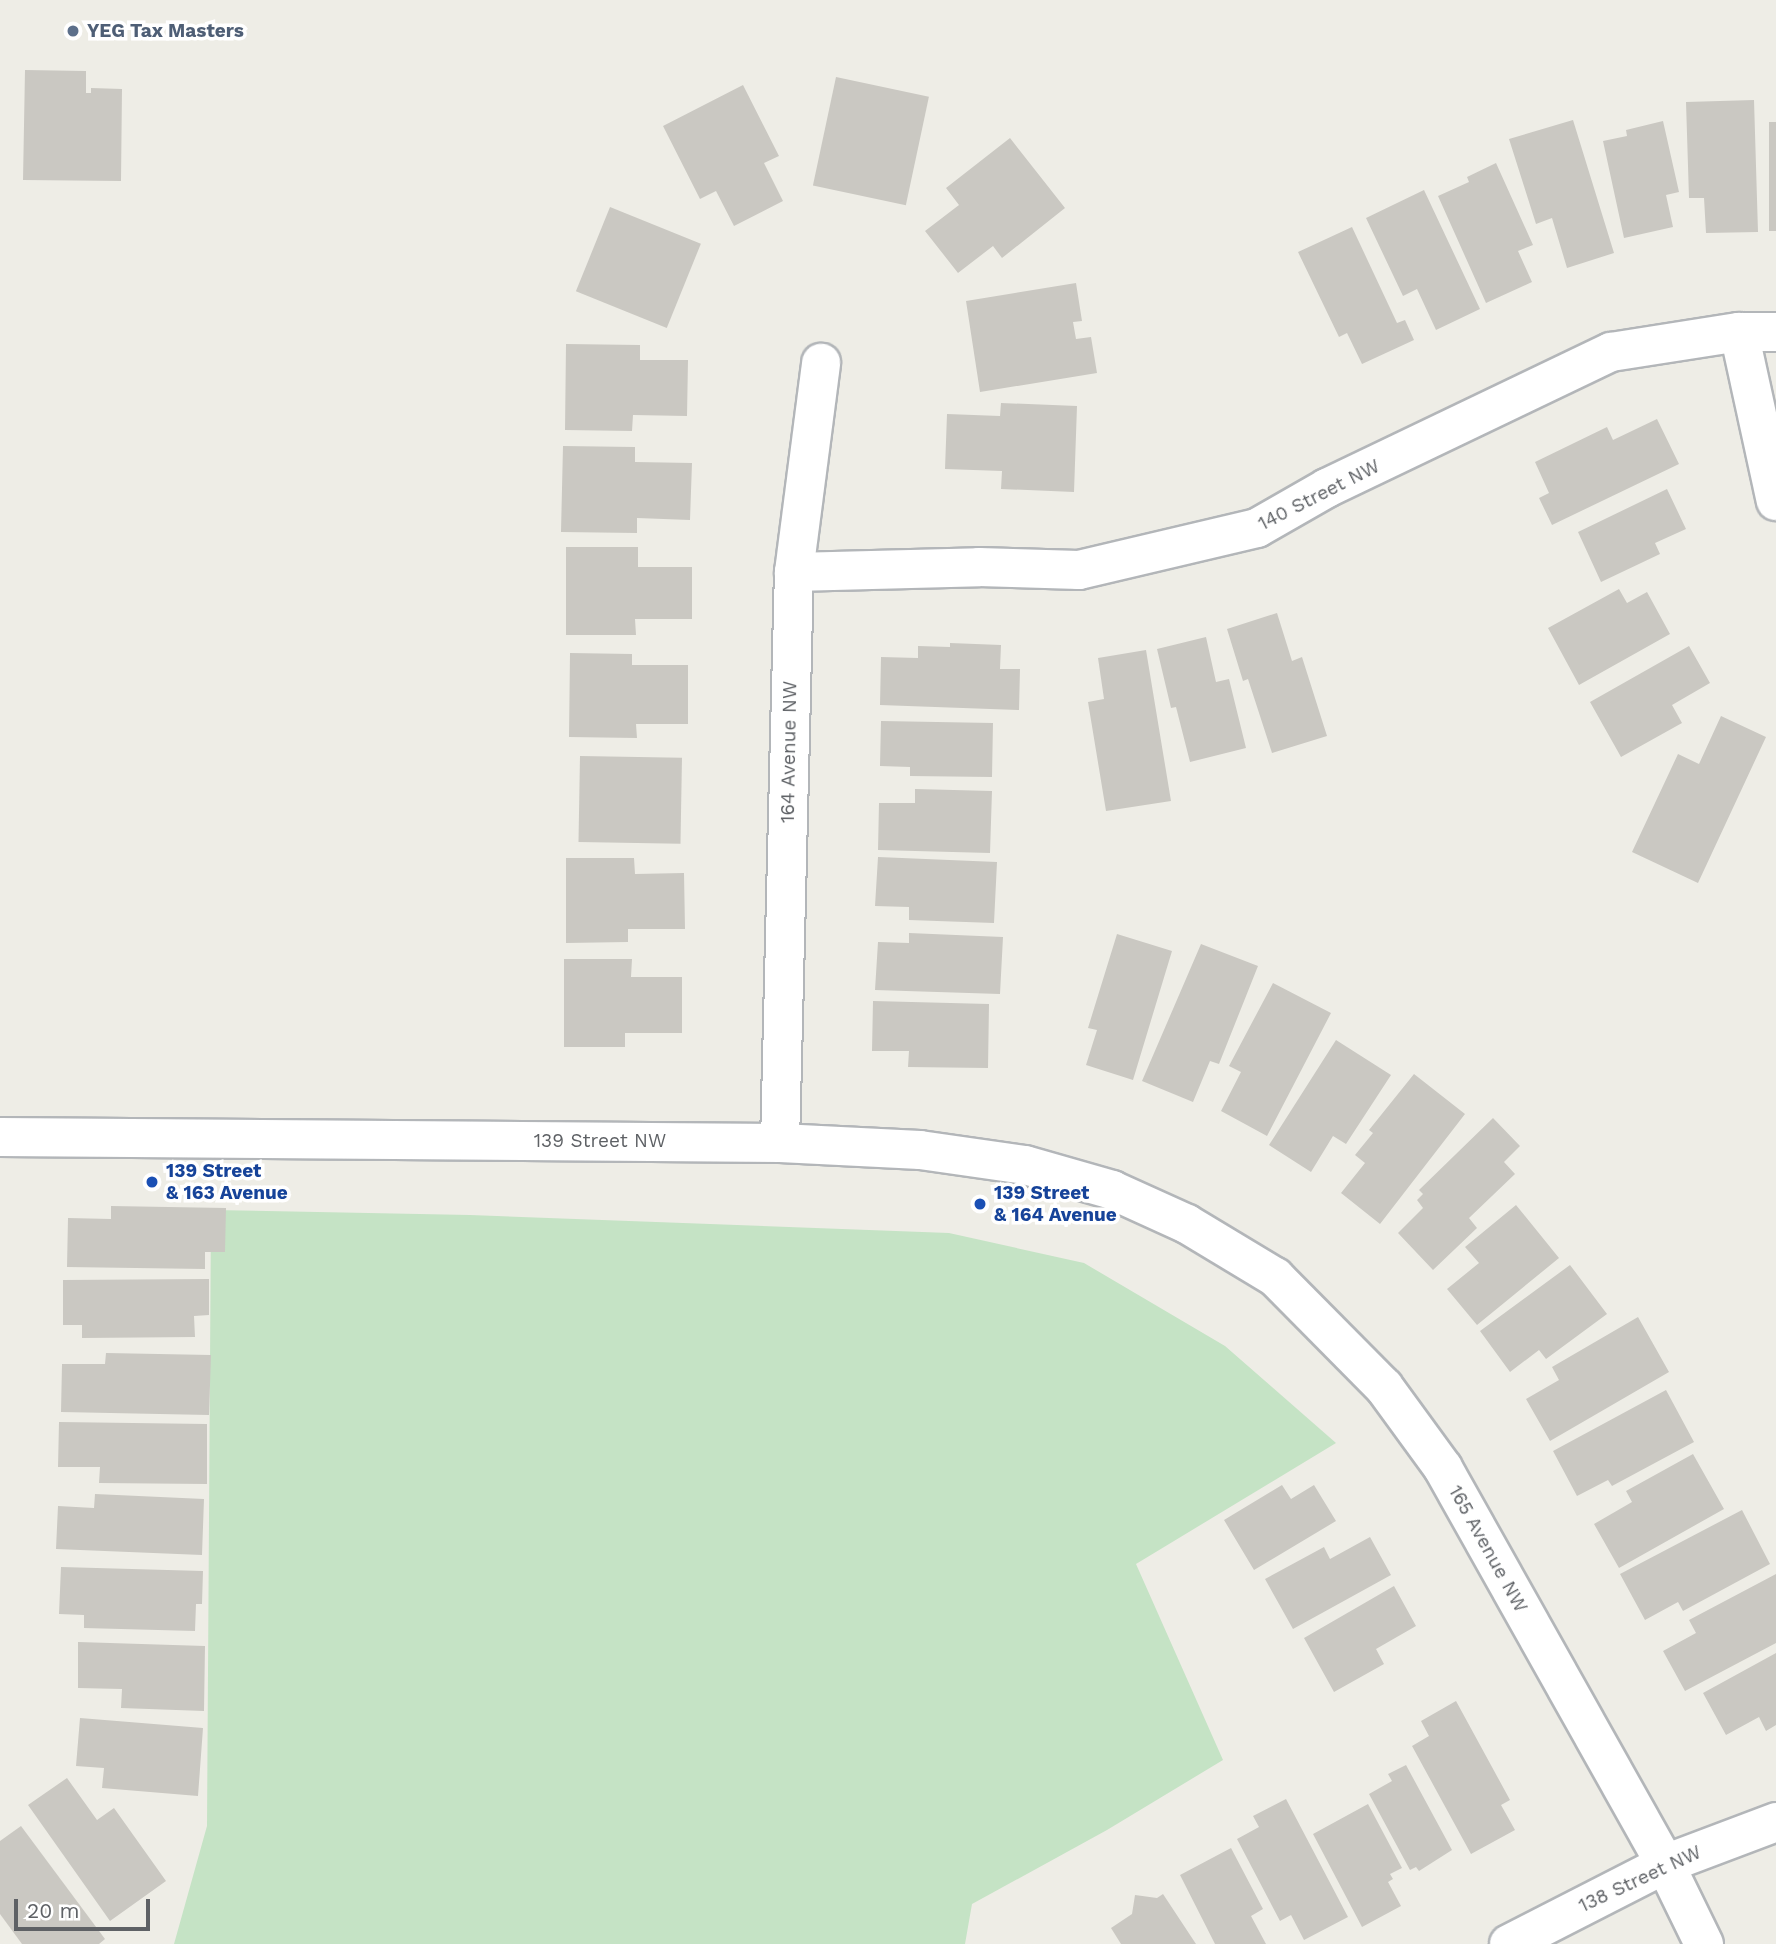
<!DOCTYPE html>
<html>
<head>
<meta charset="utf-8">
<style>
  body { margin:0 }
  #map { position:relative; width:1776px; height:1944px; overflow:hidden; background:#eeede6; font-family:"Work Sans",sans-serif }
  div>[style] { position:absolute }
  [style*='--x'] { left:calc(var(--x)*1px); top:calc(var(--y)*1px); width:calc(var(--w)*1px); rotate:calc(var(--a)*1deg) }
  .green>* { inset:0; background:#c5e3c5 }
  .building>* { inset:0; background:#cac8c2; transform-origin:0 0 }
  .roads { filter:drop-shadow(2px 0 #b3b6b9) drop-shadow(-2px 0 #b3b6b9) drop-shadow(0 2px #b3b6b9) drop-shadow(0 -2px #b3b6b9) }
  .minor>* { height:38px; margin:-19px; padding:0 19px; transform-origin:19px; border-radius:19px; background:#fff }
  .tertiary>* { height:38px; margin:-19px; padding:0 19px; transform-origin:19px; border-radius:19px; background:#fff }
  .dots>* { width:19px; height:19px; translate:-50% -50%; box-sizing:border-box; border:4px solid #fff; border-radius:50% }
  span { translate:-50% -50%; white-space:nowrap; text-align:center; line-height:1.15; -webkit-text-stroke:7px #fff; paint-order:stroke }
  .service-label { font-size:19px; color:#4e5e75; font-weight:700 }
  .left { translate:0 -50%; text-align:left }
  .street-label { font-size:19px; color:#5e6165 }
  .transit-label { font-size:19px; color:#164399; font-weight:700 }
  .scale { position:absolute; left:14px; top:1899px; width:136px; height:32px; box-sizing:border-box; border:4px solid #5e6165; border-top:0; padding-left:9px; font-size:21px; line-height:24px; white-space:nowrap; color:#5e6165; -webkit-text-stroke:5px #fff; paint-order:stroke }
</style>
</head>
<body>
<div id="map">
  <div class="green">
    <div style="clip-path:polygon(211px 1210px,470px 1215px,949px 1233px,1084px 1263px,1225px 1346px,1336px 1443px,1136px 1564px,1223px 1760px,1107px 1830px,972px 1904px,965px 1944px,174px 1944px,207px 1826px)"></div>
  </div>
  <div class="building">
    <div style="clip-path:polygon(25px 70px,86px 71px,86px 93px,91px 93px,91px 88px,122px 89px,121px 181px,23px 180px)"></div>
    <div style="left:836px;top:77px;width:95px;height:111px;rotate:12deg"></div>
    <div style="clip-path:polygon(743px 85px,779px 156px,764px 163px,783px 201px,734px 226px,716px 191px,700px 199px,663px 126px)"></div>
    <div style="clip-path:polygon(1754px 100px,1758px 232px,1706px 233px,1704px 198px,1689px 198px,1686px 102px)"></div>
    <div style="clip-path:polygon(1573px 120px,1614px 253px,1567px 268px,1552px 218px,1536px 224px,1509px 139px)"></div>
    <div style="clip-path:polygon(1663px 121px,1679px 192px,1666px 195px,1673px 227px,1624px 238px,1603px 141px,1627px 136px,1626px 130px)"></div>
    <div style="left:1769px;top:122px;width:7px;height:109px"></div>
    <div style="clip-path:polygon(1010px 138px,1065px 208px,1002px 258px,993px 246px,958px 273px,925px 231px,959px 205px,946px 188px)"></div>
    <div style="clip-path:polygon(1496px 163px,1533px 245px,1518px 251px,1532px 282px,1486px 303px,1438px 196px,1469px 182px,1467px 177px)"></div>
    <div style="clip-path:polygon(1424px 190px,1480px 309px,1436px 330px,1417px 289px,1403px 296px,1366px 218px)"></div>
    <div style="left:610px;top:207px;width:98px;height:91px;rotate:22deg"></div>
    <div style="clip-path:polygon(1352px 227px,1397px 323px,1405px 320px,1414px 340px,1362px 364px,1347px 333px,1339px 337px,1298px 252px)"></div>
    <div style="clip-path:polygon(1076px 283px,1082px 321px,1073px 322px,1076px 339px,1091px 337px,1097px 373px,980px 392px,966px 301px)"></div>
    <div style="clip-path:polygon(566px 344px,640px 345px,640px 360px,688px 360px,687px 416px,633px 415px,632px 431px,565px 430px)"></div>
    <div style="clip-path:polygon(1001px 403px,1077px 406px,1074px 492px,1001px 489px,1002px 471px,945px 469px,947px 414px,1000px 416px)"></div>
    <div style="clip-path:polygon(1657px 419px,1679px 464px,1552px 525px,1539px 498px,1549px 493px,1535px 462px,1607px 427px,1613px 440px)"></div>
    <div style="clip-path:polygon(563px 446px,635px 447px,635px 462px,692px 463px,690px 520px,637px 518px,637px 533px,561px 532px)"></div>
    <div style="clip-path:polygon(1667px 489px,1686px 529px,1655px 543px,1660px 554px,1601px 582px,1578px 532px)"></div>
    <div style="clip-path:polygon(566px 547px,638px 547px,638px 567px,692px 567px,692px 619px,635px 619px,636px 635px,566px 635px)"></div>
    <div style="clip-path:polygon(1619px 589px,1627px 603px,1647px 592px,1670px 634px,1579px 685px,1548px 628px)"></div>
    <div style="clip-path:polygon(1277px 613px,1292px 661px,1302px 657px,1327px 736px,1272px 753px,1248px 679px,1243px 681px,1227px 629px)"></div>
    <div style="clip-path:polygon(1206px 637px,1216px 682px,1229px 679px,1246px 748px,1190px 762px,1176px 707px,1171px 708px,1157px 649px)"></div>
    <div style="clip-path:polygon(950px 643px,1001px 645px,1000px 669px,1020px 669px,1019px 710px,880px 705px,881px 657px,918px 658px,918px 646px,950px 647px)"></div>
    <div style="clip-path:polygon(1689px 646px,1710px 683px,1672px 705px,1682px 723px,1621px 757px,1590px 702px)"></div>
    <div style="clip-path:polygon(1146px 650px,1171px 801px,1106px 811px,1088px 702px,1104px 699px,1098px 658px)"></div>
    <div style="clip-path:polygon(570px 653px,632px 654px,632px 665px,688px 665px,688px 724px,636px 724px,637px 738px,569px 737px)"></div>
    <div style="clip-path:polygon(1721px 716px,1766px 737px,1698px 883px,1632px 852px,1678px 754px,1699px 764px)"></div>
    <div style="clip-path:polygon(881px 721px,993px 723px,992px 777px,910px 776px,910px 767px,880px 766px)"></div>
    <div style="left:580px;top:756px;width:102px;height:86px;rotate:1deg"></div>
    <div style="clip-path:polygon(915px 789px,992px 791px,990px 853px,878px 850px,879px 803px,915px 803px)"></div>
    <div style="clip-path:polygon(878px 857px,997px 862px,994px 923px,909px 920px,909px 907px,875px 906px)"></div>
    <div style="clip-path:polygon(566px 858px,634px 858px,635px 874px,684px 873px,685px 929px,628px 929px,628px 942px,566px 943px)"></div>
    <div style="clip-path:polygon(909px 933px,1003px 937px,1000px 994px,875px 990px,878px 942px,909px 943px)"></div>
    <div style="clip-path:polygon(1117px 934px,1172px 951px,1133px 1080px,1086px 1065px,1097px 1030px,1088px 1028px)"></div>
    <div style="clip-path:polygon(1201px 944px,1258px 966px,1219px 1064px,1210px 1061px,1193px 1102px,1142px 1081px)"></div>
    <div style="clip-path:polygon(564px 959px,632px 959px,631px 977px,682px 977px,682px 1033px,625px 1033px,625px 1047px,564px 1047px)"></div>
    <div style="clip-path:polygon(1273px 983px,1331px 1013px,1267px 1136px,1221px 1111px,1241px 1072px,1229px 1066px)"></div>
    <div style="clip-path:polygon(873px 1001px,989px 1004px,988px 1068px,908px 1067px,909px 1051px,872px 1051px)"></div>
    <div style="clip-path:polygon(1336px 1040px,1391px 1075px,1346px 1144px,1333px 1136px,1311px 1172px,1269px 1145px)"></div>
    <div style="clip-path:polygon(1414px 1074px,1465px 1114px,1380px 1224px,1341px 1193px,1365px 1163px,1355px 1155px,1373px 1133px,1369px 1130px)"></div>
    <div style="clip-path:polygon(1493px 1118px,1520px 1146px,1504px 1162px,1515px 1174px,1469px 1218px,1477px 1228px,1433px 1270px,1398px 1233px,1423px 1208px,1417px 1200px,1423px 1194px,1419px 1190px)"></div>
    <div style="clip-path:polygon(1516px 1205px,1559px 1258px,1477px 1325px,1447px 1289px,1479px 1263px,1465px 1247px)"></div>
    <div style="clip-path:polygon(111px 1206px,226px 1208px,225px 1252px,205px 1252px,205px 1269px,67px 1267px,68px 1218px,111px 1219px)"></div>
    <div style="clip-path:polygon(1570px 1265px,1607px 1314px,1546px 1359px,1539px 1350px,1510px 1372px,1480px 1331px)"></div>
    <div style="clip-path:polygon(209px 1279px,209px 1315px,194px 1316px,195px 1337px,82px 1338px,82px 1325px,63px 1325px,63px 1280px)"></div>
    <div style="clip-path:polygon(1638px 1317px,1669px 1372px,1550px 1441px,1526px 1399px,1559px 1380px,1552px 1367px)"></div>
    <div style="clip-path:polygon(106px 1353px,211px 1355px,209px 1415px,61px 1412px,62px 1364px,105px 1364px)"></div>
    <div style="clip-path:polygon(1666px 1390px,1694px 1442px,1612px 1486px,1608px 1480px,1577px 1496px,1553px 1451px)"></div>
    <div style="clip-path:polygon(59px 1422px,207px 1424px,207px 1484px,99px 1483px,100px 1467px,58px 1467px)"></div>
    <div style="clip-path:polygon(1693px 1454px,1724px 1509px,1619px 1568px,1594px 1524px,1632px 1502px,1626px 1491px)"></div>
    <div style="clip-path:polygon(1282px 1485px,1291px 1499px,1314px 1485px,1336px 1521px,1254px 1570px,1224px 1520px)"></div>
    <div style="clip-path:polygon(95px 1494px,204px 1499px,202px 1555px,56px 1549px,58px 1506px,94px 1508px)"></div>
    <div style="clip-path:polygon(1742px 1510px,1770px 1564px,1683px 1611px,1678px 1602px,1645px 1620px,1620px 1574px)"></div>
    <div style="clip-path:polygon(1370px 1537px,1391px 1575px,1293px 1629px,1265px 1579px,1324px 1547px,1330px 1559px)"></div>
    <div style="clip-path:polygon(61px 1567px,203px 1571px,202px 1604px,196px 1604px,195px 1631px,84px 1628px,84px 1615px,59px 1614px)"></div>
    <div style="clip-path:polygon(1776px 1574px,1776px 1643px,1685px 1691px,1663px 1651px,1696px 1633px,1689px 1620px)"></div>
    <div style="clip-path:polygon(1394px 1586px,1416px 1626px,1376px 1649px,1384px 1664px,1334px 1692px,1304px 1638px)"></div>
    <div style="clip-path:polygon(78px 1642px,205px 1646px,204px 1711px,121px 1708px,122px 1689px,78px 1688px)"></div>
    <div style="clip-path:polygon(1776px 1653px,1776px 1725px,1766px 1731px,1759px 1717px,1726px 1735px,1703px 1693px)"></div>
    <div style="clip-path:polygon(1456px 1701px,1510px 1800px,1501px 1805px,1515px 1830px,1471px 1854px,1412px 1746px,1429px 1736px,1421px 1721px)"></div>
    <div style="clip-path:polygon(80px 1718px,203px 1728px,198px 1796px,102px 1788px,104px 1768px,76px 1766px)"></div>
    <div style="clip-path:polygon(1406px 1765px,1452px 1850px,1419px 1871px,1416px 1867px,1410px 1870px,1369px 1794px,1392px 1781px,1388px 1774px)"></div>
    <div style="clip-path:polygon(67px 1778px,97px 1820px,114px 1808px,166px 1881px,110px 1921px,28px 1805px)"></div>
    <div style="clip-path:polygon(1286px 1799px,1348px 1917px,1304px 1940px,1291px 1915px,1280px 1921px,1237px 1839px,1259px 1827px,1253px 1816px)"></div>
    <div style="clip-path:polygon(1368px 1804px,1402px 1868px,1390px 1874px,1393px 1879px,1388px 1882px,1401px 1906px,1362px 1927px,1313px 1834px)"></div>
    <div style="clip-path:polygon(21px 1826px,105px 1939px,99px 1944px,22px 1944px,0 1914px,0 1841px)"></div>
    <div style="clip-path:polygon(1231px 1848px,1263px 1909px,1251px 1916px,1266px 1944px,1215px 1944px,1180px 1875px)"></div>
    <div style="clip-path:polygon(1163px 1894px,1196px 1944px,1121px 1944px,1111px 1928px,1132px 1914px,1135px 1895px,1157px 1898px)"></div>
  </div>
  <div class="roads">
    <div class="minor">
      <div style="--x:1739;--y:332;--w:173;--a:77.7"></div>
      <div style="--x:794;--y:572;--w:185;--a:-1.5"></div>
      <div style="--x:979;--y:567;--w:100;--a:1.7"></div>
      <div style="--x:1079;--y:570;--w:183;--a:-13.3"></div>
      <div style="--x:1257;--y:528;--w:81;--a:-29.7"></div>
      <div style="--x:1327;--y:488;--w:315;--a:-25.6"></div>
      <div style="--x:1611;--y:352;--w:130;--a:-8.9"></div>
      <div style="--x:1739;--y:332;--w:37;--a:0"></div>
      <div style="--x:780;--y:1143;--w:571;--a:-88.6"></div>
      <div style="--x:794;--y:572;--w:211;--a:-82.6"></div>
      <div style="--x:1509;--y:1944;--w:175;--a:-27.1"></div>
    </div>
    <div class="tertiary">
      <div style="--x:0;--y:1137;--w:780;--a:0.44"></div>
      <div style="--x:780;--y:1143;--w:140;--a:2.9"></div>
      <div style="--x:920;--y:1150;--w:106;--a:8.1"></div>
      <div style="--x:1025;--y:1165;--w:91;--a:16"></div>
      <div style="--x:1112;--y:1190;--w:82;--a:24.4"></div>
      <div style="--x:1187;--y:1224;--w:103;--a:31.1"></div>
      <div style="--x:1275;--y:1277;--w:155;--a:45.3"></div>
      <div style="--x:1384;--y:1387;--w:100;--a:53.9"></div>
      <div style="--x:1443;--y:1468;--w:454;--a:60.7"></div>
      <div style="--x:1665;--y:1864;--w:89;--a:64"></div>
      <div style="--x:1665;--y:1864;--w:119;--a:-20.7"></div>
    </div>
  </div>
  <div class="dots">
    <div style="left:73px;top:31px;background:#5c6f8a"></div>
    <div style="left:152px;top:1182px;background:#1a4fb4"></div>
    <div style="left:980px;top:1204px;background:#1a4fb4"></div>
  </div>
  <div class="service-label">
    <span class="left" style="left:87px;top:31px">YEG Tax Masters</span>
  </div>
  <div class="street-label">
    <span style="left:1319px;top:495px;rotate:-27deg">140 Street NW</span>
    <span style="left:789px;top:752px;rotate:-89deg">164 Avenue NW</span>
    <span style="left:600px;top:1141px">139 Street NW</span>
    <span style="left:1488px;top:1549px;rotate:61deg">165 Avenue NW</span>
    <span style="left:1640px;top:1879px;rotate:-25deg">138 Street NW</span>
  </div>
  <div class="transit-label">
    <span class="left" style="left:166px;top:1182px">139 Street<br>&amp; 163 Avenue</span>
    <span class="left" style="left:994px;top:1204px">139 Street<br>&amp; 164 Avenue</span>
  </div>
  <div class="scale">20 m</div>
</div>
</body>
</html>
